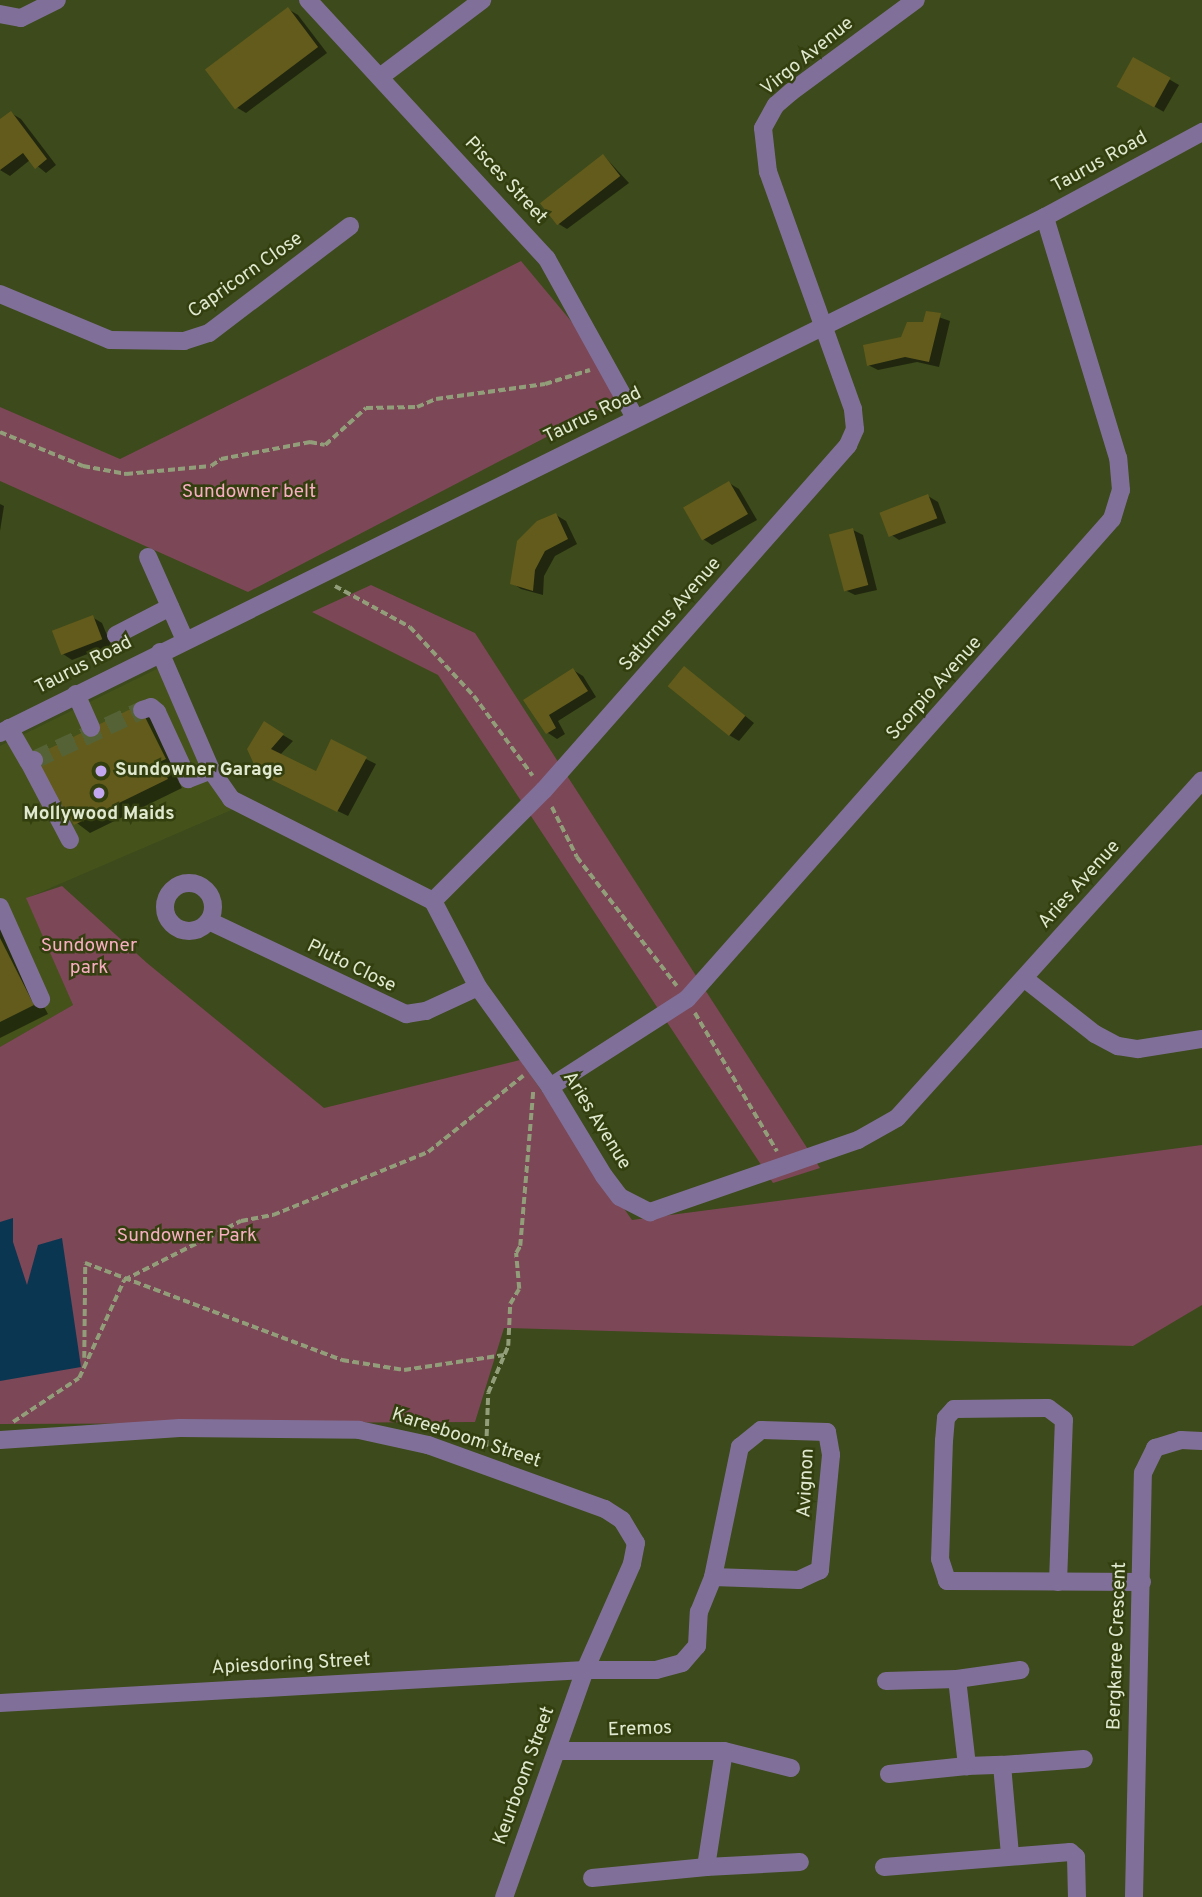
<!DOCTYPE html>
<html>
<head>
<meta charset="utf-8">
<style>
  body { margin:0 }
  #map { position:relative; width:1202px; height:1897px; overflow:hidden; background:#3d4a1b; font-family:Overpass,sans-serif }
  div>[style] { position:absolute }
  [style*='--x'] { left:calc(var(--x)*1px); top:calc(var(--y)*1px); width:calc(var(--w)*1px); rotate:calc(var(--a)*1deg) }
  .built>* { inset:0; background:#45531b }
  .green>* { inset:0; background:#7c4756 }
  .water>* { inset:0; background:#0b3651 }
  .shadow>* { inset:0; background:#0007; transform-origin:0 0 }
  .building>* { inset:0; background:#635b1c; transform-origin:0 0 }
  .minor-tunnel>* { height:18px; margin-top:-9px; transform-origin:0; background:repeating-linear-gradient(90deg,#556236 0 18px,transparent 0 27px) }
  .path>* { height:3.5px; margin-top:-1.75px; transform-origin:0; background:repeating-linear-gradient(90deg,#929d79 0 7px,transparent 0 10.5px) }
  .minor>* { height:18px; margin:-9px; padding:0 9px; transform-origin:9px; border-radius:9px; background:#807099 }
  .minor>.ring { margin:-9px; padding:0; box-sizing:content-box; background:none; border:18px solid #807099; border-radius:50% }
  .dots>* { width:19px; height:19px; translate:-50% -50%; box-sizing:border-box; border:4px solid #333f0f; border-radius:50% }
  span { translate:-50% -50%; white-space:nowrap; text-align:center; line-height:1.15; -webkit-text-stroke:5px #333f0f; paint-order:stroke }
  .street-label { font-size:19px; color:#e0e9cf }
  .park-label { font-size:19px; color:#f8aec1 }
  .poi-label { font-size:19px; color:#e0e9cf; font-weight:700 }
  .left { translate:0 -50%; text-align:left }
</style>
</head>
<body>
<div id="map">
  <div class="built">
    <div style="clip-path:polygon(169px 663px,236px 808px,27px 898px,73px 1005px,0 1047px,0 746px)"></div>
  </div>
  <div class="green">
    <div style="clip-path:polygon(521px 261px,631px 393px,248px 592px,0 481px,0 407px,120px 459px)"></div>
    <div style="clip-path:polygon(371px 585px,475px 633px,820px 1168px,773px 1183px,438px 675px,312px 612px)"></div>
    <div style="clip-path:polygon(62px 886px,147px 963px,324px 1108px,520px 1060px,632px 1220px,1202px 1145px,1202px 1305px,1133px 1346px,504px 1328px,475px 1422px,0 1424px,0 1047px,73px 1005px,26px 898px)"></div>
  </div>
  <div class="water">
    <div style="clip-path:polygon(13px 1218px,13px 1242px,27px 1285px,38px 1245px,62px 1238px,81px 1367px,0 1381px,0 1222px)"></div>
  </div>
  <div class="shadow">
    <div style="clip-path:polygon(288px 9px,298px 15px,327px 53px,246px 113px,236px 107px,207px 69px)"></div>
    <div style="left:1134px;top:59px;width:52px;height:31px;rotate:30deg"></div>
    <div style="clip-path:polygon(11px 113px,21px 119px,56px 165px,46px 173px,30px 160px,10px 176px,0 170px,0 121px)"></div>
    <div style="clip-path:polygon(604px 156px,629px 183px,567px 229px,557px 223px)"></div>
    <div style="clip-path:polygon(927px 313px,950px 321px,939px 367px,917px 362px,878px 370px,868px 365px,924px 324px)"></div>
    <div style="clip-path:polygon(729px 483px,739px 489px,757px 520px,712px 545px,703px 539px)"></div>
    <div style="clip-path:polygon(928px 496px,938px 502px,946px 523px,899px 540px,890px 534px)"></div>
    <div style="clip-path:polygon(0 504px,4px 506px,0 531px)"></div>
    <div style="clip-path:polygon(556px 515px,566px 521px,577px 544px,555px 556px,544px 576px,543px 595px,521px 589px,512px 583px)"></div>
    <div style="clip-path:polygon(853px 530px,863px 535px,877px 590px,855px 595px,845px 590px)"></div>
    <div style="clip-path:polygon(92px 617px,102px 623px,111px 645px,72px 660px,63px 654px)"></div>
    <div style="clip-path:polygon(685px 668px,754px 723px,739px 741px,729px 735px)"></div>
    <div style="clip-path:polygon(573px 670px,583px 676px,596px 697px,558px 721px,565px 734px,557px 739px,548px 733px,525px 700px)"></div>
    <div style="clip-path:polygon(139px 707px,154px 715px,180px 767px,173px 770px,182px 788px,90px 833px,61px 811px)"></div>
    <div style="clip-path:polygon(264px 724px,293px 741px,280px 755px,316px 773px,332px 742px,376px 764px,348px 816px,270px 778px)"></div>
    <div style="clip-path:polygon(0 926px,48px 1014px,0 1038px)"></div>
  </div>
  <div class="building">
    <div style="left:288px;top:7px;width:50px;height:104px;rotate:53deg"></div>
    <div style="left:1133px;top:57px;width:43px;height:34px;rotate:29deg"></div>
    <div style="clip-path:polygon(11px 111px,47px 159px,35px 169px,23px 153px,0 170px,0 119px)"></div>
    <div style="left:603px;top:154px;width:28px;height:80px;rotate:52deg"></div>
    <div style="clip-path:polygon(926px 311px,941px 313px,929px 362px,905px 357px,867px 366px,863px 345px,901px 337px,907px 322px,923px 322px)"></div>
    <div style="left:729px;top:481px;width:38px;height:53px;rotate:60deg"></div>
    <div style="left:928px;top:494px;width:26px;height:52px;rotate:69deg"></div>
    <div style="clip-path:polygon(556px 513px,568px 539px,545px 551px,535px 570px,533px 591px,510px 584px,517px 541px,537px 521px)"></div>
    <div style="left:853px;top:528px;width:59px;height:25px;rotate:75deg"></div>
    <div style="left:93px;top:615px;width:26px;height:44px;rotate:69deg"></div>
    <div style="left:684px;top:666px;width:79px;height:26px;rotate:39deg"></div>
    <div style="clip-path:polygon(573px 668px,588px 691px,549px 715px,556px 728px,546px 734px,523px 700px)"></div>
    <div style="clip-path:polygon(139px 705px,166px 759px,159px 762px,168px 779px,74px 825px,66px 809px,60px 812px,32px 757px)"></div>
    <div style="clip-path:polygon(264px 721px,284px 734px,271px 749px,316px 771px,331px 739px,367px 757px,337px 812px,258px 773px,247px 749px)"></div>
    <div style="clip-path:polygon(0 938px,34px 1005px,0 1022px)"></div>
  </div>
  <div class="minor-tunnel">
    <div style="--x:34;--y:760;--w:119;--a:-24.8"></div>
  </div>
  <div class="path">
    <div style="--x:0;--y:432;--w:90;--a:22.3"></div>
    <div style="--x:83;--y:466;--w:44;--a:10.5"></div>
    <div style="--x:126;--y:474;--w:85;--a:-5.4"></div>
    <div style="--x:211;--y:466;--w:12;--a:-35"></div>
    <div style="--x:221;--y:459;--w:91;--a:-10.8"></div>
    <div style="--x:310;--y:442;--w:15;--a:11"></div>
    <div style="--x:325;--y:445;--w:55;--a:-42.1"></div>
    <div style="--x:366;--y:408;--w:51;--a:-1.1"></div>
    <div style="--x:417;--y:407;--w:21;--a:-23"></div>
    <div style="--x:436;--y:399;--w:110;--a:-7.8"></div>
    <div style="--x:545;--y:384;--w:47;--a:-17.3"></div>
    <div style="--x:335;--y:586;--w:85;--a:28.7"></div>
    <div style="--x:410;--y:627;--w:94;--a:47.2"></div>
    <div style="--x:474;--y:696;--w:99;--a:53.6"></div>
    <div style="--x:552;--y:807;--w:56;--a:63.4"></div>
    <div style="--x:577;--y:857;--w:163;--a:52.2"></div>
    <div style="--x:695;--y:1013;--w:161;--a:59.3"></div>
    <div style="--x:84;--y:1358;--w:95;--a:-89.4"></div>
    <div style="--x:85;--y:1263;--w:275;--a:20.7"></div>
    <div style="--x:342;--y:1360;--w:63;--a:9.2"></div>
    <div style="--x:404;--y:1370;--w:101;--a:-8.5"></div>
    <div style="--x:13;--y:1422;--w:79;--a:-33.7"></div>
    <div style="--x:79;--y:1378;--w:108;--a:-65.3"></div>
    <div style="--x:124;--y:1280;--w:131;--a:-26.8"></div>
    <div style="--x:241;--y:1221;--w:33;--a:-11"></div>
    <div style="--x:273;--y:1215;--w:167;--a:-22.1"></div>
    <div style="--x:428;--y:1152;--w:122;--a:-38.7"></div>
    <div style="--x:486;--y:1447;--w:54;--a:-87.9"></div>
    <div style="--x:488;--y:1393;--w:51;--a:-66.9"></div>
    <div style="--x:508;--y:1346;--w:42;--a:-87.3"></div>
    <div style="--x:510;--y:1304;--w:17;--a:-59"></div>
    <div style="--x:519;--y:1289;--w:36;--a:-95"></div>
    <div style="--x:516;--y:1253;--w:8;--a:-60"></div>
    <div style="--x:520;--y:1246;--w:155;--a:-85.2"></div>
  </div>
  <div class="minor">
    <div style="--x:308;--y:0;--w:352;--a:47.3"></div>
    <div style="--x:547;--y:259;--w:182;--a:61"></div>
    <div style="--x:0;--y:14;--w:21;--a:11"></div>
    <div style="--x:21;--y:18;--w:40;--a:-26.6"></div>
    <div style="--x:380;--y:77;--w:128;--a:-37"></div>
    <div style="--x:0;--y:294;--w:119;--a:22.7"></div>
    <div style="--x:110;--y:340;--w:74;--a:0.8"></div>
    <div style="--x:184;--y:341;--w:26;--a:-18"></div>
    <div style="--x:209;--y:333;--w:177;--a:-37.2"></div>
    <div style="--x:148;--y:557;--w:91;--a:66"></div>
    <div style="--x:116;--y:635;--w:61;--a:-27.4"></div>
    <div style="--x:160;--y:652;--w:129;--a:66.6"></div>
    <div style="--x:211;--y:770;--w:35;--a:55"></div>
    <div style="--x:231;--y:799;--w:226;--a:26.8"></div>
    <div style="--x:433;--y:901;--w:97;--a:62.4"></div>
    <div style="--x:478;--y:987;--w:123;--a:54.2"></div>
    <div style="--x:550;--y:1087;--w:104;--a:58.8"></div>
    <div style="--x:604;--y:1176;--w:26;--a:53"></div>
    <div style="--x:620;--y:1197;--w:34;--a:27"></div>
    <div style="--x:650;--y:1212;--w:220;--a:-19.1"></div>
    <div style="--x:858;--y:1140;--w:45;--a:-29.4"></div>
    <div style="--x:897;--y:1118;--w:455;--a:-47.9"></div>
    <div style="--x:76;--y:694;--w:37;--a:66"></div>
    <div style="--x:142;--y:710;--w:9;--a:-18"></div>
    <div style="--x:151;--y:707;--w:8;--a:40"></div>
    <div style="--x:157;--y:712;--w:74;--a:65.2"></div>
    <div style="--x:188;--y:779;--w:25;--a:-21"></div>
    <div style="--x:9;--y:728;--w:39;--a:60"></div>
    <div style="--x:0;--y:733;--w:1165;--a:-26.28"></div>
    <div style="--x:1045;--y:217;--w:179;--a:-28.4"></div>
    <div style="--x:34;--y:760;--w:5;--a:158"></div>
    <div style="--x:29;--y:762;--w:88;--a:62.3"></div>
    <div class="ring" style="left:165px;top:883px;width:30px;height:30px"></div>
    <div style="--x:433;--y:901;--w:157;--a:-45"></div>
    <div style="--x:544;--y:790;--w:460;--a:-48.6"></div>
    <div style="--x:848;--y:445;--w:17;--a:-66"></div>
    <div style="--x:855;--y:429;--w:20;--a:-96"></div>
    <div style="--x:853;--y:409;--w:252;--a:-109.7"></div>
    <div style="--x:768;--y:172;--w:44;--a:-96.5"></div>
    <div style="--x:763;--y:128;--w:26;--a:-61"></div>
    <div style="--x:776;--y:105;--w:20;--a:-41"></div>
    <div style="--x:791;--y:92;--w:155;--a:-36.4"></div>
    <div style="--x:0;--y:907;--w:101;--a:66"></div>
    <div style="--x:209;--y:921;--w:218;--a:25.3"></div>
    <div style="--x:406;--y:1014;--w:20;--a:-9"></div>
    <div style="--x:426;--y:1011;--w:57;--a:-24.8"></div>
    <div style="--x:1025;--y:979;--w:89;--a:38.2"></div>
    <div style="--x:1095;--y:1034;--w:26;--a:28"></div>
    <div style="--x:1118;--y:1046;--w:20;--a:9"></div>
    <div style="--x:1138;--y:1049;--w:65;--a:-8.9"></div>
    <div style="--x:550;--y:1087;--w:163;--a:-32.7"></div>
    <div style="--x:687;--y:999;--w:641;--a:-48.48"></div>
    <div style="--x:1112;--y:519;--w:30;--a:-73"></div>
    <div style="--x:1121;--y:490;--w:32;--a:-95"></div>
    <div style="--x:1118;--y:458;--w:252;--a:-106.9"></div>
    <div style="--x:0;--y:1440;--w:180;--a:-3.8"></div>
    <div style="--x:180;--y:1428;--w:179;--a:0.6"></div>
    <div style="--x:359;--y:1430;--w:71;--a:12.3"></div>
    <div style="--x:428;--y:1445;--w:188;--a:19.9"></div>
    <div style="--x:605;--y:1509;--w:20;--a:33"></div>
    <div style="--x:622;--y:1520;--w:27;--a:59"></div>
    <div style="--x:636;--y:1543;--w:21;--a:101"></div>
    <div style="--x:632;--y:1564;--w:116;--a:113.9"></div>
    <div style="--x:585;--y:1670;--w:241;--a:109.6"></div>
    <div style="--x:1058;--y:1582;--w:162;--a:-87.9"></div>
    <div style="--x:1064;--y:1420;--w:20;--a:-143"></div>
    <div style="--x:1048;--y:1408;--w:94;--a:179.4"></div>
    <div style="--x:954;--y:1409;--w:12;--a:132"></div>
    <div style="--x:946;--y:1418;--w:22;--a:95"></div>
    <div style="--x:944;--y:1440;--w:119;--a:91.9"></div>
    <div style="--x:940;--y:1559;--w:23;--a:72"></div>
    <div style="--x:947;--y:1581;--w:195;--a:0.3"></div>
    <div style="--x:957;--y:1679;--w:64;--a:-8.1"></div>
    <div style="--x:886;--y:1681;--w:71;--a:-1.6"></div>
    <div style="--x:957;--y:1679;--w:88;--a:83.4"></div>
    <div style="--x:967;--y:1766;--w:35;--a:-2"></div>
    <div style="--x:1002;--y:1765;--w:90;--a:84.9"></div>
    <div style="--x:0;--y:1703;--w:586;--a:-3.23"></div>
    <div style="--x:585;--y:1670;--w:71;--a:0"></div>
    <div style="--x:656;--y:1670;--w:27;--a:-15"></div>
    <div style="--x:682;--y:1663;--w:23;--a:-49"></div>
    <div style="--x:697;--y:1646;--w:34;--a:-87"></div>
    <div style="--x:699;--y:1612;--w:38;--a:-68"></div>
    <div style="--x:713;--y:1577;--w:133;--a:-78.3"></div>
    <div style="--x:740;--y:1447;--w:27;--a:-39"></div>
    <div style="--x:761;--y:1430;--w:66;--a:1.7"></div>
    <div style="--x:827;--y:1432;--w:23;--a:80"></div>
    <div style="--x:831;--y:1455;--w:116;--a:95.5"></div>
    <div style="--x:820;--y:1570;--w:23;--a:155"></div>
    <div style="--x:799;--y:1580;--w:86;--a:-178"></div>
    <div style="--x:557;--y:1751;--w:167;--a:0"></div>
    <div style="--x:724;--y:1751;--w:69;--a:14.2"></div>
    <div style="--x:1002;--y:1765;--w:82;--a:-4.2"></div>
    <div style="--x:889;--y:1774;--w:78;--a:-5.9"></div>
    <div style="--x:706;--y:1867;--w:94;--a:-3"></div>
    <div style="--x:884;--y:1867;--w:187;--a:-4.6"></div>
    <div style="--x:1070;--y:1852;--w:8;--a:40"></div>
    <div style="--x:1076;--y:1857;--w:40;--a:88.6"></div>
    <div style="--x:592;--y:1878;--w:115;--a:-5.5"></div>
    <div style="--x:706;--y:1867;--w:117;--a:-81.2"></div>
    <div style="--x:1134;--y:1897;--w:424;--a:-88.8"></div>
    <div style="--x:1143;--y:1473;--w:28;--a:-64"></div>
    <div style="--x:1155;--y:1448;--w:27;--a:-17"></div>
    <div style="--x:1181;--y:1440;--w:21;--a:3"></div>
  </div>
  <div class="dots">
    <div style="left:101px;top:771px;background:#c4a7f1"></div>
    <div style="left:99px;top:793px;background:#c4a7f1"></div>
  </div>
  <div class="street-label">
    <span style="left:808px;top:57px;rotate:-39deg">Virgo Avenue</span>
    <span style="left:1100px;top:163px;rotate:-29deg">Taurus Road</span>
    <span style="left:505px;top:181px;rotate:47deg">Pisces Street</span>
    <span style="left:246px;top:276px;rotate:-35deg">Capricorn Close</span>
    <span style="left:593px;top:416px;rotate:-26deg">Taurus Road</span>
    <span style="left:671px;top:615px;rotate:-49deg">Saturnus Avenue</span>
    <span style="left:84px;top:666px;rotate:-27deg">Taurus Road</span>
    <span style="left:935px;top:689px;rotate:-48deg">Scorpio Avenue</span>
    <span style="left:1080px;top:885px;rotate:-48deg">Aries Avenue</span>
    <span style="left:351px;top:967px;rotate:26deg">Pluto Close</span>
    <span style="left:596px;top:1121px;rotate:58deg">Aries Avenue</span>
    <span style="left:466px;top:1439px;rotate:18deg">Kareeboom Street</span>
    <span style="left:807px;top:1483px;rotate:-87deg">Avignon</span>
    <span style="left:1118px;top:1646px;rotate:-88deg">Bergkaree Crescent</span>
    <span style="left:291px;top:1665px;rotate:-3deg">Apiesdoring Street</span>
    <span style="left:640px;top:1730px;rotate:-2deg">Eremos</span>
    <span style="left:525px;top:1776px;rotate:-70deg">Keurboom Street</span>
  </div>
  <div class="park-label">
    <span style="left:249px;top:493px">Sundowner belt</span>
    <span style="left:89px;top:958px">Sundowner<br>park</span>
    <span style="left:187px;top:1237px">Sundowner Park</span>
  </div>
  <div class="poi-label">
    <span class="left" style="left:115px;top:771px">Sundowner Garage</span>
    <span style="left:99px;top:815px">Mollywood Maids</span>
  </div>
</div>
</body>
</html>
